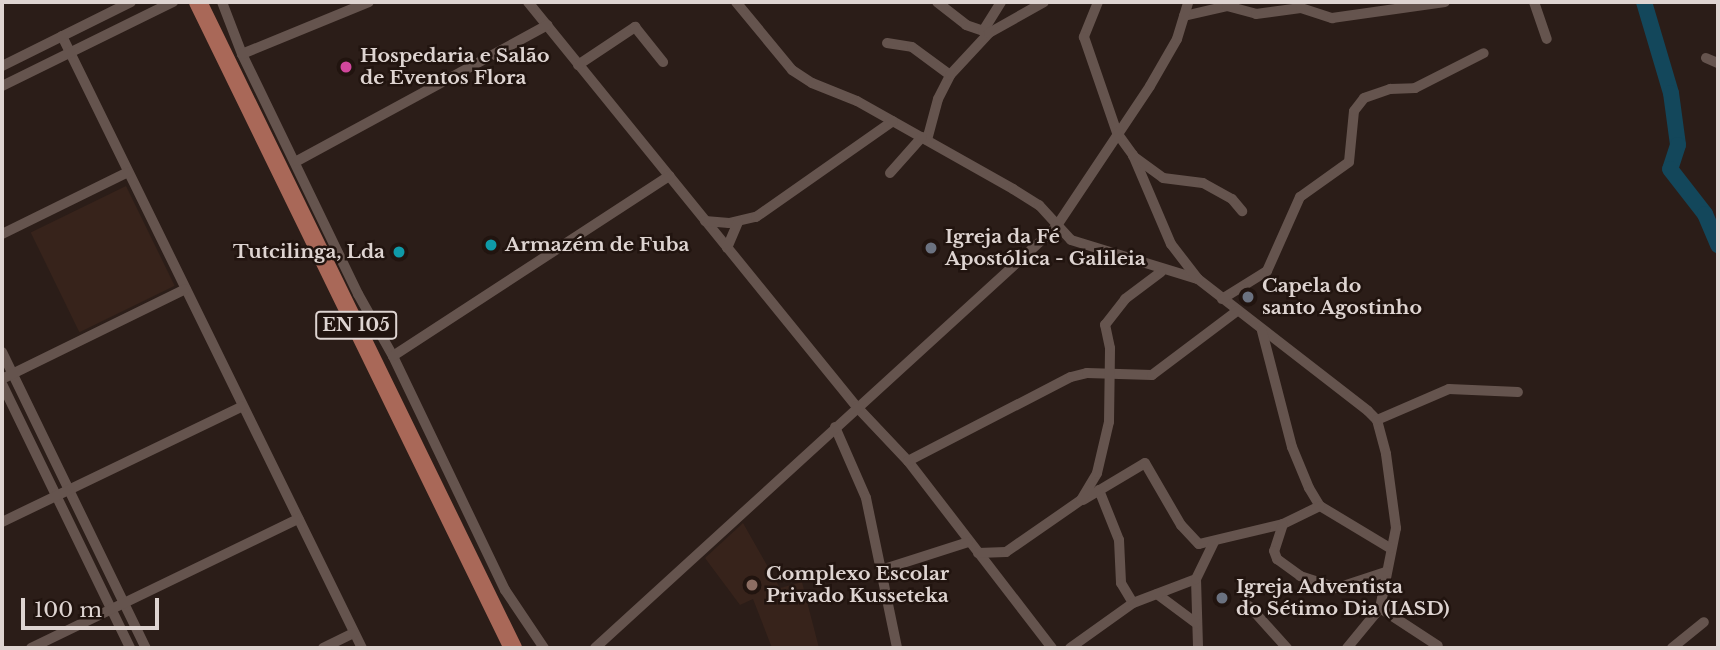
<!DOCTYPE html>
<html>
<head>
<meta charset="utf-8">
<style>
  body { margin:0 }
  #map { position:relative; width:1720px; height:650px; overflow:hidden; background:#2b1d18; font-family:"Libre Baskerville",serif }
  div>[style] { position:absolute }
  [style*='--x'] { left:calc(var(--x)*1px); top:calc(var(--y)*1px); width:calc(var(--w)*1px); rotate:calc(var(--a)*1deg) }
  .built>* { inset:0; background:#37231b; transform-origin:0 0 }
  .river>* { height:16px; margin:-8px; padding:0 8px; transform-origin:8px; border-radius:8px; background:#13475b }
  .minor>* { height:10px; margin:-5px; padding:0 5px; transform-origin:5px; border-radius:5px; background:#65544e }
  .primary>* { height:18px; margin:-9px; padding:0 9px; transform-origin:9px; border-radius:9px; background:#a96858 }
  .dots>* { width:19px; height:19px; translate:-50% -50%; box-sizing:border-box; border:4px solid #21140f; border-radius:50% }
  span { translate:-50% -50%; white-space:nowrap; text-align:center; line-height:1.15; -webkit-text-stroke:5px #21140f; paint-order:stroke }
  .shield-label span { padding:2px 5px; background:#21140f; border:2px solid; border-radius:5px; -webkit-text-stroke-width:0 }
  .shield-label { font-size:18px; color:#ded4d1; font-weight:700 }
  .poi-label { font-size:19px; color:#ded4d1; font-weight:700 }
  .left { translate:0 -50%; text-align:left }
  .right { translate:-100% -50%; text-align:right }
  .frame { position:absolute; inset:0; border:4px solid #ded4d1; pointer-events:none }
  .scale { position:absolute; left:21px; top:598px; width:138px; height:32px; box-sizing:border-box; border:4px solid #ded4d1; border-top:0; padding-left:9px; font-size:21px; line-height:24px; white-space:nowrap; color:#ded4d1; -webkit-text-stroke:5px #21140f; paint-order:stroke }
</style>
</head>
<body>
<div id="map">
  <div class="built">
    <div style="left:126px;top:186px;width:111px;height:106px;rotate:64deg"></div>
    <div style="clip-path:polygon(743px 523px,780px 588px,802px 582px,819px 648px,772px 648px,753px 599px,740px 605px,705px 558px)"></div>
  </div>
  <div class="river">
    <div style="--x:1644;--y:2;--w:95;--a:73.5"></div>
    <div style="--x:1671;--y:93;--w:52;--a:82.3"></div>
    <div style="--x:1678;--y:145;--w:25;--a:108"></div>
    <div style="--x:1670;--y:169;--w:57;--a:52.1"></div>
    <div style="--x:1705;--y:214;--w:34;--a:67"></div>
  </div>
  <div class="minor">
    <div style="--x:222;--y:2;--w:56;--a:69"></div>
    <div style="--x:242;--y:54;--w:267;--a:64.2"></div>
    <div style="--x:358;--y:294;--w:71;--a:60.6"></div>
    <div style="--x:528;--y:2;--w:520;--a:50.93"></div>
    <div style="--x:856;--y:406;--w:76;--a:46.6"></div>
    <div style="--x:908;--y:461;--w:236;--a:52.4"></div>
    <div style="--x:736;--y:2;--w:88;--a:50.5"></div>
    <div style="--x:792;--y:70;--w:24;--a:33"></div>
    <div style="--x:812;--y:83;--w:48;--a:21.8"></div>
    <div style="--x:857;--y:101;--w:179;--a:29.4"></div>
    <div style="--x:1013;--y:189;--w:31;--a:32"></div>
    <div style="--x:1039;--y:205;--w:47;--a:47.6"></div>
    <div style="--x:1071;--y:240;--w:133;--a:17.1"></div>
    <div style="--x:1198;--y:279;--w:215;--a:37.8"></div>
    <div style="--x:1368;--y:411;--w:13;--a:45"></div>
    <div style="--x:1377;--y:420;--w:35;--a:75"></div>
    <div style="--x:1386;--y:454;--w:75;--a:82.3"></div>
    <div style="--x:1396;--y:528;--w:82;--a:101.3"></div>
    <div style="--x:1380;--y:608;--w:52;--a:129.5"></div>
    <div style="--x:937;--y:2;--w:37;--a:38"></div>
    <div style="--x:966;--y:25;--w:24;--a:19"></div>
    <div style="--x:1098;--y:2;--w:38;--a:112"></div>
    <div style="--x:1084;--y:37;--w:102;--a:71"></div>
    <div style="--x:1117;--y:133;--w:27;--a:54"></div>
    <div style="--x:1133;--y:155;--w:97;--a:66.9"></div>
    <div style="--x:1171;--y:244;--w:44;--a:52.4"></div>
    <div style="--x:1534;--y:2;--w:39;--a:71"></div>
    <div style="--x:1184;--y:16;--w:44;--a:-13.1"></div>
    <div style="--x:1227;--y:6;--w:30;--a:15"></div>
    <div style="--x:1256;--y:14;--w:45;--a:-7.6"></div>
    <div style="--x:1301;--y:8;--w:33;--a:18"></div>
    <div style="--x:1332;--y:18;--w:114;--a:-8.1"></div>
    <div style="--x:983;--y:31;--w:34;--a:-58"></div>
    <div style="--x:62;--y:36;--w:682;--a:63.89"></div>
    <div style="--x:887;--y:43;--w:25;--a:9"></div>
    <div style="--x:912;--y:47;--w:47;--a:36.4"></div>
    <div style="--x:242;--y:54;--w:137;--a:-22.3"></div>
    <div style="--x:1706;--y:58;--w:13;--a:23"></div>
    <div style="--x:578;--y:65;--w:69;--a:-33.7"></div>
    <div style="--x:635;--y:27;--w:45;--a:51.3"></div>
    <div style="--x:2;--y:66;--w:144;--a:-26.4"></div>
    <div style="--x:2;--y:86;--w:191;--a:-26.2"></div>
    <div style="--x:927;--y:140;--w:42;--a:-75"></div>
    <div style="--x:938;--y:99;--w:27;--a:-63"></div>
    <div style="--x:950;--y:75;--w:57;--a:-47.1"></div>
    <div style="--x:989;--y:33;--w:63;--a:-29.4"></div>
    <div style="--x:1133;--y:156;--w:37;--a:36"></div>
    <div style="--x:1163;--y:178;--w:40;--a:7.1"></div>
    <div style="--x:1203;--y:183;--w:33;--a:29"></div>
    <div style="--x:1232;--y:199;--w:16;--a:50"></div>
    <div style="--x:297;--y:161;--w:285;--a:-28.5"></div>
    <div style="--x:890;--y:173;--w:48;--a:-48.4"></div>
    <div style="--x:705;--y:221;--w:24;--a:5"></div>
    <div style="--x:729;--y:223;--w:28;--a:-13"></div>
    <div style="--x:756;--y:217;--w:167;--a:-35"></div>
    <div style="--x:2;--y:234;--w:140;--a:-26.2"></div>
    <div style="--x:727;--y:248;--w:28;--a:-67"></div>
    <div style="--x:1222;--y:299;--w:53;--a:-31.9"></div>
    <div style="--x:1267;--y:271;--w:81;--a:-66"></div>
    <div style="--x:1300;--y:197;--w:60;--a:-35.5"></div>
    <div style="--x:1349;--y:162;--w:51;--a:-84.4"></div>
    <div style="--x:1354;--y:111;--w:16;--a:-52"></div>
    <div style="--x:1364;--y:98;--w:28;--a:-19"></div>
    <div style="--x:1390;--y:89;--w:25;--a:-2"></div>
    <div style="--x:1415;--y:88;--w:77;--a:-26.9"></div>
    <div style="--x:1262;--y:331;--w:120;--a:75.5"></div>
    <div style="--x:1292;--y:447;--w:44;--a:67.5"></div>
    <div style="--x:1309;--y:488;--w:21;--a:59"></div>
    <div style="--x:1320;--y:506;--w:82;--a:31"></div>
    <div style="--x:2;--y:352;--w:329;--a:64.1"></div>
    <div style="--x:6;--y:377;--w:200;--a:-26.1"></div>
    <div style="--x:2;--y:384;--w:293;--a:64.1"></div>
    <div style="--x:1377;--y:420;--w:78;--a:-23.3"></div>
    <div style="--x:1449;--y:389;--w:69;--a:2.5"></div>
    <div style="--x:835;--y:427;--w:77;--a:66.4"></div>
    <div style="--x:866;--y:498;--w:153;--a:78.3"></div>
    <div style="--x:908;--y:461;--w:183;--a:-27.3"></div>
    <div style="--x:1071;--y:377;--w:16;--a:-14"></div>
    <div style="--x:1087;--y:373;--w:65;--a:1.8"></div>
    <div style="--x:1152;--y:375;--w:106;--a:-37"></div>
    <div style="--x:1099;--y:490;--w:54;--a:68.2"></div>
    <div style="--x:1119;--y:540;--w:43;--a:87.3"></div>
    <div style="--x:1121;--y:583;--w:23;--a:59"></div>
    <div style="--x:1083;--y:500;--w:72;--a:-30.8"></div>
    <div style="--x:1145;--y:463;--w:72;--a:59.9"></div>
    <div style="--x:1181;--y:525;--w:26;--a:47"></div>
    <div style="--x:1199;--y:544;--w:86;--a:-13.4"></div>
    <div style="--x:1283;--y:524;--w:41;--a:-25.9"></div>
    <div style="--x:2;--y:522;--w:267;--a:-25.7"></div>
    <div style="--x:1283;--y:524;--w:28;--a:108"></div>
    <div style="--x:1274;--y:551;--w:9;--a:69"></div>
    <div style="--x:1277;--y:559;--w:29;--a:36"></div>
    <div style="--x:1300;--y:576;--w:39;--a:18"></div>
    <div style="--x:1337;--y:588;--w:52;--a:-18.1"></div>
    <div style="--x:978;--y:553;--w:28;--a:-2"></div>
    <div style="--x:1006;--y:552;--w:91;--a:-34.7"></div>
    <div style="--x:1081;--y:500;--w:31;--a:-59"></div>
    <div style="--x:1097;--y:473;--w:52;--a:-76.8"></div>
    <div style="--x:1109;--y:422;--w:74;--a:-89.2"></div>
    <div style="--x:1110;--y:348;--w:24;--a:-102"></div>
    <div style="--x:1105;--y:325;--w:33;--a:-52"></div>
    <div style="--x:1125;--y:299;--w:45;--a:-36.9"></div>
    <div style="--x:881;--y:570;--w:91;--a:-17.8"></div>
    <div style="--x:1196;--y:579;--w:69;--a:88.3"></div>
    <div style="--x:1157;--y:594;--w:49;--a:36.6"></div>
    <div style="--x:1249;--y:606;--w:57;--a:47.9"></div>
    <div style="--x:1380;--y:608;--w:69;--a:33.2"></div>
    <div style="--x:31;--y:648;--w:297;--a:-25.8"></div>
    <div style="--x:323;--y:648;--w:34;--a:-26"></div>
    <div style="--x:544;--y:648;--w:70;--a:-123.9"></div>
    <div style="--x:505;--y:590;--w:259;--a:-115.6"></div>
    <div style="--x:393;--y:356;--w:330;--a:-33.1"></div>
    <div style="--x:595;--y:648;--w:624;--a:-42.4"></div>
    <div style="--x:1056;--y:227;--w:169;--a:-56.3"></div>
    <div style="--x:1150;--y:86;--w:54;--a:-60.1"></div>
    <div style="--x:1177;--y:39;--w:39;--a:-73"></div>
    <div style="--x:1070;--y:648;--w:77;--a:-35.5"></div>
    <div style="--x:1133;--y:603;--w:67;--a:-20.9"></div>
    <div style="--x:1196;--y:579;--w:41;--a:-64.1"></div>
    <div style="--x:1672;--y:648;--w:41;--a:-39.1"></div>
  </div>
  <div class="primary">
    <div style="--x:198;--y:2;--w:719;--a:64.01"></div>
  </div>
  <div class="dots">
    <div style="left:346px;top:67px;background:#d1479c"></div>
    <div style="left:491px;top:245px;background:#0f9aa8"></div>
    <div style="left:931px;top:248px;background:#6b7280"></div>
    <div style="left:399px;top:252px;background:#0f9aa8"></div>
    <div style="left:1248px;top:297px;background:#6b7280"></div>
    <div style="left:752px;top:585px;background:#8d6e63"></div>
    <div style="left:1222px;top:598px;background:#6b7280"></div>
  </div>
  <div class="shield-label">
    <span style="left:356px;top:325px">EN 105</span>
  </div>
  <div class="poi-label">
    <span class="left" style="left:360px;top:67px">Hospedaria e Salão<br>de Eventos Flora</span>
    <span class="left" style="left:945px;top:248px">Igreja da Fé<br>Apostólica - Galileia</span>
    <span class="left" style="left:505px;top:245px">Armazém de Fuba</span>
    <span class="right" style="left:385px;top:252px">Tutcilinga, Lda</span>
    <span class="left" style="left:1262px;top:297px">Capela do<br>santo Agostinho</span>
    <span class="left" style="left:766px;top:585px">Complexo Escolar<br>Privado Kusseteka</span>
    <span class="left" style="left:1236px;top:598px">Igreja Adventista<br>do Sétimo Dia (IASD)</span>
  </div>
  <div class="frame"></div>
  <div class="scale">100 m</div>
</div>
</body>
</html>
